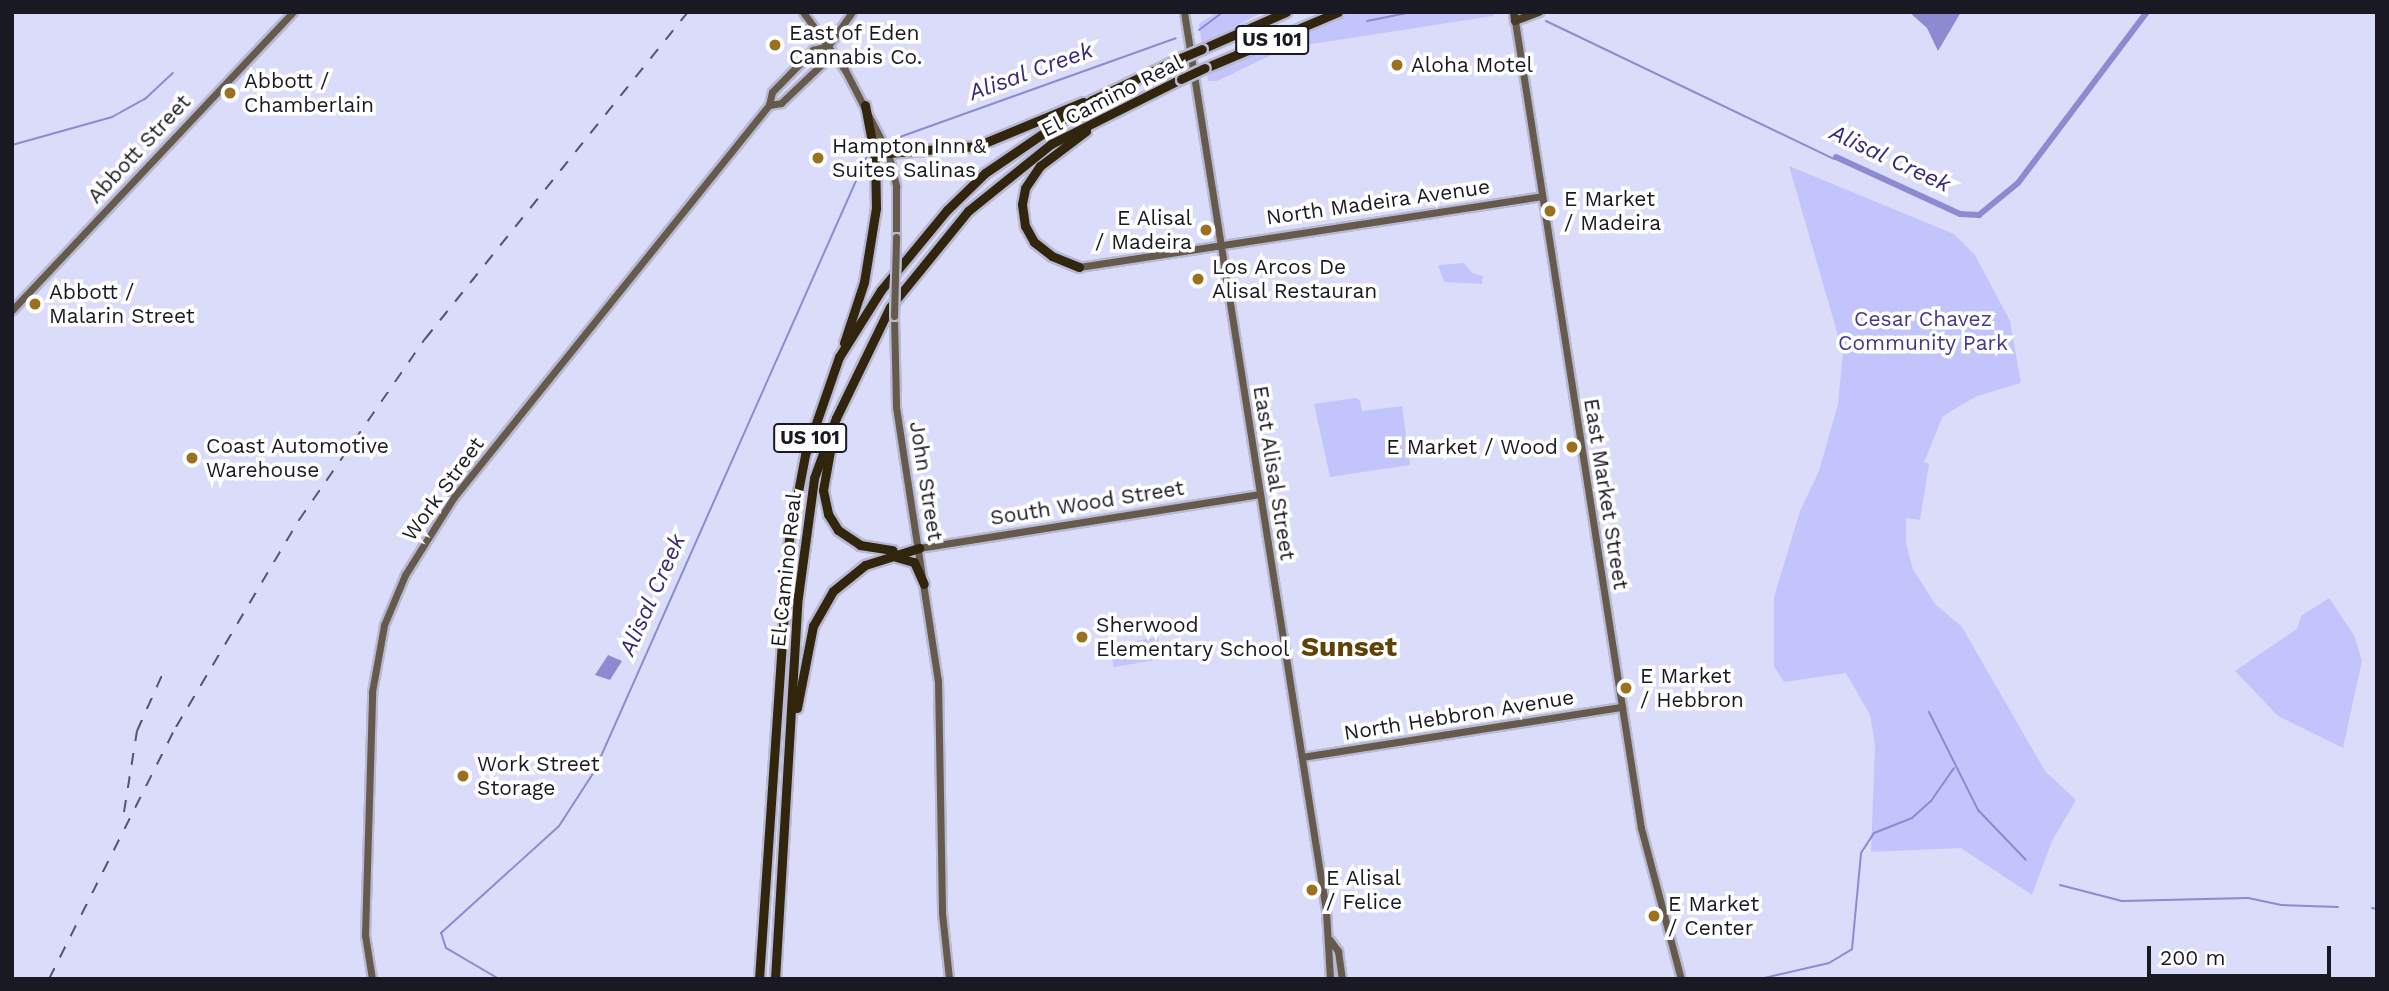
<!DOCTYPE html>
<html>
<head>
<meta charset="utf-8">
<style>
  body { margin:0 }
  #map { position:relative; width:2389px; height:991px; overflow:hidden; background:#dbdcfa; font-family:"Work Sans",sans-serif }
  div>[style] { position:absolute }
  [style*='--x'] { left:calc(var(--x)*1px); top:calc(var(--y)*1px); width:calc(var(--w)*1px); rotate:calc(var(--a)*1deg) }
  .green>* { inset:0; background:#c4c4fc; transform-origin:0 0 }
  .water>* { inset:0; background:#8d8ad2 }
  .stream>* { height:2px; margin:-1px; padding:0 1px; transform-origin:1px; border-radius:1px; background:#8d8ad2 }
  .canal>* { height:6px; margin:-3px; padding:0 3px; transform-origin:3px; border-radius:3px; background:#8d8ad2 }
  .roads { filter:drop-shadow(2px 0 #b8b9d3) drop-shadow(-2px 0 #b8b9d3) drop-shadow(0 2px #b8b9d3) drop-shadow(0 -2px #b8b9d3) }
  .secondary>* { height:7px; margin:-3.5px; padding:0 3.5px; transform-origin:3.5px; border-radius:3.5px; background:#655a4b }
  .primary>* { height:8px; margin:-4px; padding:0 4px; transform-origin:4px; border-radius:4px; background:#493d2a }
  .highway>* { height:9px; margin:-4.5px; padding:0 4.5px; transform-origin:4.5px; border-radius:4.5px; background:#32250e }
  .rail>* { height:2px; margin-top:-1px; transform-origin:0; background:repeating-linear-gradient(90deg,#565667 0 12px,transparent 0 24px) }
  .bridges { filter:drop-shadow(2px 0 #b8b9d3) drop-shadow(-2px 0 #b8b9d3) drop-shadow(0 2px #b8b9d3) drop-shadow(0 -2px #b8b9d3) }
  .secondary-bridge>* { height:7px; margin:-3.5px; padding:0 3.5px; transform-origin:3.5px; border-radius:3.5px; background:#655a4b }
  .highway-bridge>* { height:9px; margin:-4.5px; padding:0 4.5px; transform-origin:4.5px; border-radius:4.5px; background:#32250e }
  .dots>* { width:19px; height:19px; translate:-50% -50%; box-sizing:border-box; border:4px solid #fff; border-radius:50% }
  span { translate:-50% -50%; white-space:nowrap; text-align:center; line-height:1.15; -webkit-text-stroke:7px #fff; paint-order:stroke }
  .shield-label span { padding:2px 5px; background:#fff; border:2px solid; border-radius:5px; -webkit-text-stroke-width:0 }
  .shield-label { font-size:19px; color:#191924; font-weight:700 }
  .poi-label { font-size:21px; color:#191924 }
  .left { translate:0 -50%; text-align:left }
  .right { translate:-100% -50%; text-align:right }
  .street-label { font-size:21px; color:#191924 }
  .park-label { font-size:21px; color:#44388d }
  .water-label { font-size:23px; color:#38297d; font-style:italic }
  .district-label { font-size:28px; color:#604207; font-weight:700 }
  .frame { position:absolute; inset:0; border:14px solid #191924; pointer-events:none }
  .scale { position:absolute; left:2147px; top:946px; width:184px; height:32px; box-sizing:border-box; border:4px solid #191924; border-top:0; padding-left:9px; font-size:21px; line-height:24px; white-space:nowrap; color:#191924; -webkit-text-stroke:5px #fff; paint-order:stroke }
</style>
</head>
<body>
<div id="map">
  <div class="green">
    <div style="clip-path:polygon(1217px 12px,1263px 12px,1202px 44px,1199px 24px)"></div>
    <div style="clip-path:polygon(1349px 12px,1496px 12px,1493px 16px,1286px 48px,1217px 81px,1208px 81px,1207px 75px)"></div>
    <div style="clip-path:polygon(1789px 166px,1954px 234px,1975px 255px,2010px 321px,2021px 383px,1977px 396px,1943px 416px,1924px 462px,1929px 464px,1920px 520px,1906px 518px,1906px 543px,1913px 569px,1935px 604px,1962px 627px,2045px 771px,2076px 800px,2052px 841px,2032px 895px,1961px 848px,1871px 852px,1875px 744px,1870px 715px,1846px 673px,1784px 682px,1774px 666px,1774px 597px,1800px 511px,1819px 471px,1838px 404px,1843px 353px)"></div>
    <div style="clip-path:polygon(1464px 263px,1472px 273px,1483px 276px,1482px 284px,1444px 282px,1438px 265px)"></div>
    <div style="clip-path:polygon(1355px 398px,1360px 400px,1362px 411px,1402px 406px,1410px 465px,1330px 477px,1314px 404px)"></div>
    <div style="clip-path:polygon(2329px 598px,2354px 635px,2362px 661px,2343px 748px,2278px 716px,2235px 671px,2297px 629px,2301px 616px)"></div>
    <div style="left:1158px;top:637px;width:22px;height:49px;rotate:80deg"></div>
  </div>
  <div class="water">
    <div style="clip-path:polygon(1909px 12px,1961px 12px,1938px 51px,1927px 28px)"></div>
    <div style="clip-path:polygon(608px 655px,622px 661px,610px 680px,595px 675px)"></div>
  </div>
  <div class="stream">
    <div style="--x:1367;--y:21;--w:46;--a:-11.3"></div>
    <div style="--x:1546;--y:21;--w:319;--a:25.6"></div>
    <div style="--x:1199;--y:30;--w:30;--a:-37"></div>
    <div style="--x:897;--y:138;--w:296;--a:-19.7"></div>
    <div style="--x:12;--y:145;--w:104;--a:-15.6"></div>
    <div style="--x:112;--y:117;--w:38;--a:-29"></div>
    <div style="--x:145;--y:99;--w:38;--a:-43"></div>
    <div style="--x:1929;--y:712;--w:110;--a:63.4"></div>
    <div style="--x:1978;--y:810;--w:69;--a:46.2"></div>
    <div style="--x:2060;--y:885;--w:64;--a:14.5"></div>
    <div style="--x:2122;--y:901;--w:126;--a:-1.4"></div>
    <div style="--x:2248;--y:898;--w:34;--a:12"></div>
    <div style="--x:2281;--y:905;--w:57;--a:2"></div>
    <div style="--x:2372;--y:908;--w:5;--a:11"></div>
    <div style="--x:499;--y:979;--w:61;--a:-149.7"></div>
    <div style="--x:446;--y:948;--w:16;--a:-108"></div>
    <div style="--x:441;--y:933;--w:159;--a:-42.2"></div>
    <div style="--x:559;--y:826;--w:64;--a:-57.1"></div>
    <div style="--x:594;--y:772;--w:674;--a:-66.1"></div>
    <div style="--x:1760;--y:979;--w:71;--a:-13.1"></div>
    <div style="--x:1829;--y:963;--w:27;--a:-31"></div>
    <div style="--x:1852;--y:949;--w:96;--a:-84.6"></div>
    <div style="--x:1861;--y:853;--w:24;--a:-57"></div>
    <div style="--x:1874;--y:833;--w:41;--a:-21.5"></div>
    <div style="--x:1912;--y:818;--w:25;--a:-42"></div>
    <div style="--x:1931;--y:801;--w:40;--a:-55.1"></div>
  </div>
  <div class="canal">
    <div style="--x:1836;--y:157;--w:136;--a:24.7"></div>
    <div style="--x:1960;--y:214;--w:19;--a:3"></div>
    <div style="--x:1979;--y:215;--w:50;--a:-39.4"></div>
    <div style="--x:2018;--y:183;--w:214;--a:-53"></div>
  </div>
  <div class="roads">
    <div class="secondary">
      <div style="--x:803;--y:12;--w:72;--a:54.1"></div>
      <div style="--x:845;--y:70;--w:93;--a:62.6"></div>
      <div style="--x:888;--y:153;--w:34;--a:76"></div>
      <div style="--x:896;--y:186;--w:51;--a:90"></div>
      <div style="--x:1184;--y:12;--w:910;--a:81.02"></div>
      <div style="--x:1326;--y:911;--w:68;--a:86.6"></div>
      <div style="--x:1515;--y:21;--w:817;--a:81.13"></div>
      <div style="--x:1641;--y:828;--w:156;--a:75.2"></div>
      <div style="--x:769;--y:105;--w:12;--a:-9"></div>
      <div style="--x:781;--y:103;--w:57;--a:-43.6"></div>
      <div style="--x:822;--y:64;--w:19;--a:-72"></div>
      <div style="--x:828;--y:46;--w:42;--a:-54.8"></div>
      <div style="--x:1079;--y:267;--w:467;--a:-8.7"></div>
      <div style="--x:12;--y:310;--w:410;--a:-46.7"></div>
      <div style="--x:894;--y:316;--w:91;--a:88.7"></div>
      <div style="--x:896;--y:407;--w:276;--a:81.3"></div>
      <div style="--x:938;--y:680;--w:233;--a:89"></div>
      <div style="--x:942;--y:913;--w:66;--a:83.9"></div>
      <div style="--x:919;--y:548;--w:345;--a:-9"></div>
      <div style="--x:1302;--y:757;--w:324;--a:-8.9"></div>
      <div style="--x:1330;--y:940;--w:14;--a:54"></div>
      <div style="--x:1338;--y:951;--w:28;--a:82"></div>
      <div style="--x:372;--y:979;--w:45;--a:-99"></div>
      <div style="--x:365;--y:935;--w:243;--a:-88.3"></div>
      <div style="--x:372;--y:692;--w:68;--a:-79.8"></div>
      <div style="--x:384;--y:625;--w:54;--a:-67.2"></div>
      <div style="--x:405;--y:575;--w:92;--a:-57.9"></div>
      <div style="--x:454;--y:497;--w:503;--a:-51.22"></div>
      <div style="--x:769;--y:105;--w:13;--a:-77"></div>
      <div style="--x:772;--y:92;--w:59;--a:-45.7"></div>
      <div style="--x:813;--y:50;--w:16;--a:-15"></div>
    </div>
    <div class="primary">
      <div style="--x:1514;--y:12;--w:9;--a:84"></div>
      <div style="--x:1515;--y:21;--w:26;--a:-21"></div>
    </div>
    <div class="highway">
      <div style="--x:1202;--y:49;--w:92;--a:-23.8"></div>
      <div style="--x:1205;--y:68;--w:144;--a:-22.8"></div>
      <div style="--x:888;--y:153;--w:89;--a:-4.5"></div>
      <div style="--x:977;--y:146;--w:115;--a:-22.5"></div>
      <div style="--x:1079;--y:267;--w:29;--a:-158"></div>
      <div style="--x:1052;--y:256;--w:23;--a:-142"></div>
      <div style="--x:1034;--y:242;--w:18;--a:-119"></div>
      <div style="--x:1025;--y:226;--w:22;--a:-98"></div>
      <div style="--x:1022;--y:204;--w:16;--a:-79"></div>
      <div style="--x:1025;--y:188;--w:27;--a:-56"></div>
      <div style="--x:1040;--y:166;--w:58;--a:-37.3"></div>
      <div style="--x:844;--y:343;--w:64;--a:-71.8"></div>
      <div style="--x:864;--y:282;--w:75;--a:-80.8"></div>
      <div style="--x:876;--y:208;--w:50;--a:-91.1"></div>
      <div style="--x:875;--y:158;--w:54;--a:-100.7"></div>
      <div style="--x:832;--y:440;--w:51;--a:100.2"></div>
      <div style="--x:823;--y:490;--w:25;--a:78"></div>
      <div style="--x:828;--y:514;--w:19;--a:58"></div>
      <div style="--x:838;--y:530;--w:27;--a:34"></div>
      <div style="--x:860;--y:545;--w:33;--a:9"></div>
      <div style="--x:896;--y:557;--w:19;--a:16"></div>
      <div style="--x:914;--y:562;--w:24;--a:66"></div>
      <div style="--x:797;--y:708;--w:84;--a:-79"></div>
      <div style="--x:813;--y:626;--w:40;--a:-60.3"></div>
      <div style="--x:833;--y:591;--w:41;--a:-39.1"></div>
      <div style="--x:865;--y:565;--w:57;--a:-17.5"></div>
      <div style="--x:759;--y:979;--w:441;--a:-86.1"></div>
      <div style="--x:789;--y:539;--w:86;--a:-79.2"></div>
      <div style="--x:805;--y:455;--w:104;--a:-70.9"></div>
      <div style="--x:839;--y:357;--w:79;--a:-57.9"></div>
      <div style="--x:881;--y:290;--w:104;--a:-50.5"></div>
      <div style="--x:947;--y:210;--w:53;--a:-44.2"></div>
      <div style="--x:985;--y:173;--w:130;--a:-34.3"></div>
      <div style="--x:1092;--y:100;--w:93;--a:-25.5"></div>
      <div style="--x:775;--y:979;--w:383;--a:-86.6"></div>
      <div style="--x:798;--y:597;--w:120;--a:-82.3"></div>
      <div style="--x:814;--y:478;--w:64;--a:-69.9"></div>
      <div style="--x:836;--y:418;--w:123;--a:-64.1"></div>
      <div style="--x:890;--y:307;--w:124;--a:-50.9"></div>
      <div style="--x:968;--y:211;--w:107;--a:-38.9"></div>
      <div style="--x:1051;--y:144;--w:145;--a:-26.6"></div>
    </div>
  </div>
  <div class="rail">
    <div style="--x:124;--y:812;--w:82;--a:-80.9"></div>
    <div style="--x:137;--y:731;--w:64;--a:-65.9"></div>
    <div style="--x:49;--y:979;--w:282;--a:-63.3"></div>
    <div style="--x:176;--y:727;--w:241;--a:-59.3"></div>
    <div style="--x:299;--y:520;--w:221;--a:-55.2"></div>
    <div style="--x:425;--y:339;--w:420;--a:-51.2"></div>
  </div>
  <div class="bridges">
    <div class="secondary-bridge">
      <div style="--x:894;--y:316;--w:79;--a:-88.5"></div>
    </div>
    <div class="highway-bridge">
      <div style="--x:1176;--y:60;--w:28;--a:-23"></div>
      <div style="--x:1181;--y:79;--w:26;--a:-25"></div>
    </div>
  </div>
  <div class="dots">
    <div style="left:775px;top:45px;background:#9c701f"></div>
    <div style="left:1397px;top:65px;background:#9c701f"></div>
    <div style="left:230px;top:93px;background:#9c701f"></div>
    <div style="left:818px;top:158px;background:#9c701f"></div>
    <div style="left:1550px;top:211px;background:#9c701f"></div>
    <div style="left:1206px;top:230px;background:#9c701f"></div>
    <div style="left:1198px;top:279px;background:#9c701f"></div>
    <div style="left:35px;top:304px;background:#9c701f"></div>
    <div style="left:1572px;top:447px;background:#9c701f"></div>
    <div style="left:192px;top:458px;background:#9c701f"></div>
    <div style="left:1082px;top:637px;background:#9c701f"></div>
    <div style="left:1626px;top:688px;background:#9c701f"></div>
    <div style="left:463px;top:776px;background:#9c701f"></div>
    <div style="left:1312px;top:890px;background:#9c701f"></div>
    <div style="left:1654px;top:916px;background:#9c701f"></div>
  </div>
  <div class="shield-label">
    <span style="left:1272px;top:40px">US 101</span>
    <span style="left:810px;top:438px">US 101</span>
  </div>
  <div class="poi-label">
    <span class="left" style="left:789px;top:45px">East of Eden<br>Cannabis Co.</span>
    <span class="left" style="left:1411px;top:65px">Aloha Motel</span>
    <span class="left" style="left:244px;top:93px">Abbott /<br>Chamberlain</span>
    <span class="left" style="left:832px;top:158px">Hampton Inn &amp;<br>Suites Salinas</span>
    <span class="left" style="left:1564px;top:211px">E Market<br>/ Madeira</span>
    <span class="right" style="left:1192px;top:230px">E Alisal<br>/ Madeira</span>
    <span class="left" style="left:1212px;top:279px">Los Arcos De<br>Alisal Restauran</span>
    <span class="left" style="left:49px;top:304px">Abbott /<br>Malarin Street</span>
    <span class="left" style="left:206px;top:458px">Coast Automotive<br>Warehouse</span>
    <span class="right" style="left:1558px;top:447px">E Market / Wood</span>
    <span class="left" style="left:1096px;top:637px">Sherwood<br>Elementary School</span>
    <span class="left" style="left:1640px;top:688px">E Market<br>/ Hebbron</span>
    <span class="left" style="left:477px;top:776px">Work Street<br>Storage</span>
    <span class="left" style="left:1326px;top:890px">E Alisal<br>/ Felice</span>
    <span class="left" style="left:1668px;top:916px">E Market<br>/ Center</span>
  </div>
  <div class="street-label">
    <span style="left:1112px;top:96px;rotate:-27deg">El Camino Real</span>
    <span style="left:139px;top:149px;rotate:-47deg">Abbott Street</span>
    <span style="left:1378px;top:202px;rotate:-8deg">North Madeira Avenue</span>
    <span style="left:1274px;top:473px;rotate:81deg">East Alisal Street</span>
    <span style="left:926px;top:481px;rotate:81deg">John Street</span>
    <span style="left:443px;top:489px;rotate:-54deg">Work Street</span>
    <span style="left:1606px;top:494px;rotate:81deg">East Market Street</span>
    <span style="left:1087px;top:503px;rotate:-9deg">South Wood Street</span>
    <span style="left:786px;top:570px;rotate:-84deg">El Camino Real</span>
    <span style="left:1459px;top:715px;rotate:-9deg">North Hebbron Avenue</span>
  </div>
  <div class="park-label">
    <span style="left:1923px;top:331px">Cesar Chavez<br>Community Park</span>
  </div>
  <div class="water-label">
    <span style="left:1031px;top:72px;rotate:-20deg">Alisal Creek</span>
    <span style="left:1890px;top:159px;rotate:25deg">Alisal Creek</span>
    <span style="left:653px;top:595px;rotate:-66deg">Alisal Creek</span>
  </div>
  <div class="district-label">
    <span style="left:1349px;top:647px">Sunset</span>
  </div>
  <div class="frame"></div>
  <div class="scale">200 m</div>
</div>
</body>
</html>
